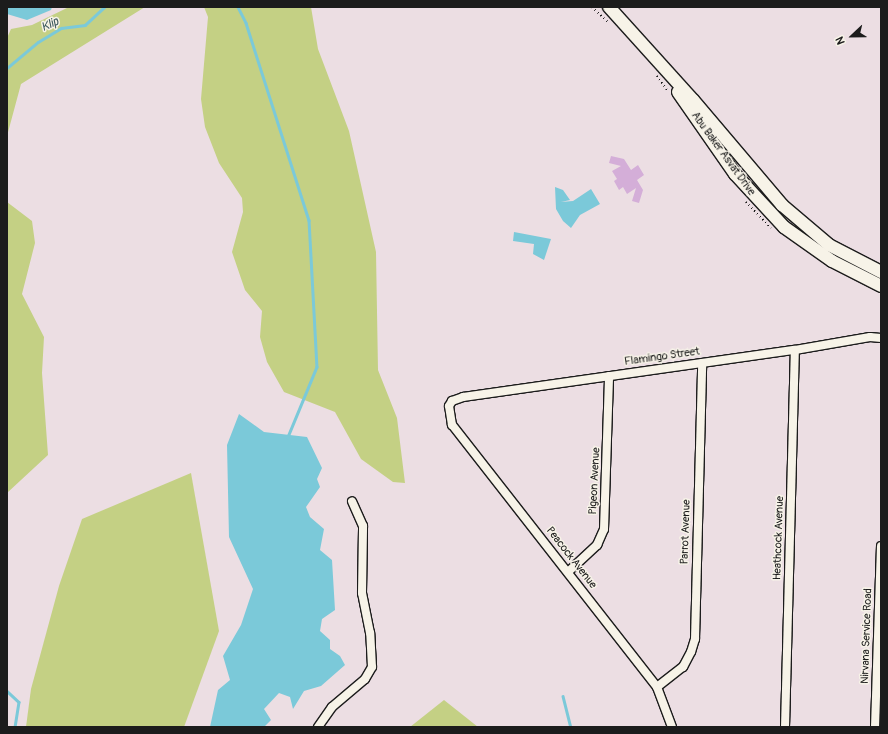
<!DOCTYPE html>
<html>
<head>
<meta charset="utf-8">
<style>
  body { margin:0 }
  #map { position:relative; width:888px; height:734px; overflow:hidden; background:#ecdee3; font-family:Pangolin,sans-serif }
  div>[style] { position:absolute }
  [style*='--x'] { left:calc(var(--x)*1px); top:calc(var(--y)*1px); width:calc(var(--w)*1px); rotate:calc(var(--a)*1deg) }
  .green>* { inset:0; background:#c4d084 }
  .water>* { inset:0; background:#7bc9d9 }
  .stream>* { height:2.5px; margin:-1.25px; padding:0 1.25px; transform-origin:1.25px; border-radius:1.25px; background:#7bc9d9 }
  .building>* { inset:0; background:#d4aed8 }
  .path>* { height:1.5px; margin-top:-0.75px; transform-origin:0; background:repeating-linear-gradient(90deg,#1c1c1c 0 1px,transparent 0 4px) }
  .roads { filter:drop-shadow(1px 0 #1c1c1c) drop-shadow(-1px 0 #1c1c1c) drop-shadow(0 1px #1c1c1c) drop-shadow(0 -1px #1c1c1c) }
  .minor>* { height:8px; margin:-4px; padding:0 4px; transform-origin:4px; border-radius:4px; background:#f7f3e8 }
  .secondary>* { height:12px; margin:-6px; padding:0 6px; transform-origin:6px; border-radius:6px; background:#f7f3e8 }
  span { translate:-50% -50%; white-space:nowrap; text-align:center; line-height:1.15; -webkit-text-stroke:3px #f7f3e8; paint-order:stroke }
  .street-label { font-size:11px; color:#1c1c1c }
  .water-label { font-size:12px; color:#3d595e; font-style:italic }
  .frame { position:absolute; inset:0; border:8px solid #1c1c1c; pointer-events:none }
  .north { position:absolute; left:832px; top:16px; width:40px; height:40px; -webkit-text-stroke:3px #f7f3e8; paint-order:stroke; rotate:248deg; font-size:11px; font-weight:700; line-height:16px; text-align:center; color:#1c1c1c }
  .north::after { content:''; display:block; margin:auto; width:14px; height:18px; background:#1c1c1c; clip-path:polygon(50% 0,100% 100%,50% 72%,0 100%) }
</style>
</head>
<body>
<div id="map">
  <div class="green">
    <div style="clip-path:polygon(69px 7px,145px 7px,21px 84px,7px 136px,7px 38px,11px 29px,32px 25px)"></div>
    <div style="clip-path:polygon(204px 7px,311px 7px,318px 49px,349px 131px,376px 252px,378px 370px,397px 418px,405px 483px,393px 482px,361px 459px,335px 412px,284px 392px,267px 362px,260px 337px,262px 311px,245px 290px,232px 252px,243px 212px,242px 198px,219px 163px,205px 127px,201px 99px,208px 17px)"></div>
    <div style="clip-path:polygon(7px 202px,32px 221px,35px 243px,22px 294px,44px 337px,42px 373px,48px 455px,7px 493px)"></div>
    <div style="clip-path:polygon(191px 473px,219px 631px,184px 727px,26px 727px,31px 689px,59px 586px,82px 519px)"></div>
    <div style="clip-path:polygon(444px 700px,478px 727px,410px 727px)"></div>
  </div>
  <div class="water">
    <div style="clip-path:polygon(7px 7px,52px 7px,51px 10px,27px 20px,7px 14px)"></div>
    <div style="clip-path:polygon(555px 187px,563px 190px,570px 200px,561px 202px,573px 201px,591px 189px,600px 204px,580px 215px,571px 228px,563px 221px,556px 209px)"></div>
    <div style="clip-path:polygon(514px 232px,551px 239px,544px 260px,533px 254px,534px 244px,513px 241px)"></div>
    <div style="clip-path:polygon(239px 414px,264px 432px,307px 437px,322px 468px,317px 479px,320px 487px,306px 507px,310px 517px,324px 529px,320px 550px,332px 560px,335px 610px,322px 619px,320px 631px,330px 640px,330px 649px,340px 656px,345px 665px,321px 686px,304px 691px,293px 709px,290px 697px,279px 693px,264px 709px,271px 720px,264px 727px,210px 727px,218px 690px,230px 680px,223px 656px,241px 625px,253px 589px,229px 537px,227px 445px)"></div>
  </div>
  <div class="stream">
    <div style="--x:238;--y:7;--w:18;--a:63"></div>
    <div style="--x:246;--y:23;--w:207;--a:72.3"></div>
    <div style="--x:309;--y:220;--w:147;--a:86.9"></div>
    <div style="--x:317;--y:367;--w:76;--a:112.5"></div>
    <div style="--x:7;--y:68;--w:40;--a:-40"></div>
    <div style="--x:38;--y:42;--w:27;--a:-31"></div>
    <div style="--x:61;--y:28;--w:24;--a:-7"></div>
    <div style="--x:85;--y:25;--w:26;--a:-43"></div>
    <div style="--x:7;--y:691;--w:16;--a:43"></div>
    <div style="--x:19;--y:702;--w:25;--a:99"></div>
    <div style="--x:563;--y:696;--w:32;--a:76"></div>
  </div>
  <div class="building">
    <div style="clip-path:polygon(611px 156px,624px 159px,631px 170px,638px 165px,644px 175px,637px 180px,643px 190px,639px 203px,632px 201px,636px 188px,627px 194px,623px 187px,619px 190px,614px 181px,617px 179px,612px 171px,621px 166px,609px 163px)"></div>
  </div>
  <div class="path">
    <div style="--x:592;--y:7;--w:22;--a:43"></div>
    <div style="--x:657;--y:76;--w:19;--a:54"></div>
    <div style="--x:746;--y:202;--w:36;--a:46"></div>
  </div>
  <div class="roads">
    <div class="minor">
      <div style="--x:568;--y:572;--w:40;--a:-43"></div>
      <div style="--x:597;--y:545;--w:17;--a:-66"></div>
      <div style="--x:604;--y:529;--w:153;--a:-88.1"></div>
      <div style="--x:657;--y:687;--w:33;--a:-38"></div>
      <div style="--x:683;--y:667;--w:17;--a:-62"></div>
      <div style="--x:691;--y:652;--w:14;--a:-73"></div>
      <div style="--x:695;--y:639;--w:276;--a:-88.5"></div>
      <div style="--x:318;--y:727;--w:24;--a:-55"></div>
      <div style="--x:332;--y:707;--w:43;--a:-40.3"></div>
      <div style="--x:365;--y:679;--w:14;--a:-60"></div>
      <div style="--x:372;--y:667;--w:34;--a:-93"></div>
      <div style="--x:370;--y:633;--w:41;--a:-101.3"></div>
      <div style="--x:362;--y:593;--w:67;--a:-89.1"></div>
      <div style="--x:363;--y:526;--w:27;--a:-114"></div>
      <div style="--x:672;--y:727;--w:43;--a:-110.6"></div>
      <div style="--x:657;--y:687;--w:333;--a:-128"></div>
      <div style="--x:452;--y:425;--w:19;--a:-99"></div>
      <div style="--x:449;--y:406;--w:6;--a:-59"></div>
      <div style="--x:452;--y:401;--w:12;--a:-20"></div>
      <div style="--x:463;--y:397;--w:335;--a:-8.1"></div>
      <div style="--x:795;--y:350;--w:76;--a:-9.8"></div>
      <div style="--x:870;--y:337;--w:11;--a:5"></div>
      <div style="--x:785;--y:727;--w:377;--a:-88.5"></div>
      <div style="--x:875;--y:727;--w:181;--a:-88.1"></div>
    </div>
    <div class="secondary">
      <div style="--x:609;--y:7;--w:125;--a:47.9"></div>
      <div style="--x:693;--y:100;--w:138;--a:49.7"></div>
      <div style="--x:782;--y:205;--w:62;--a:40.4"></div>
      <div style="--x:829;--y:245;--w:59;--a:27.4"></div>
      <div style="--x:678;--y:92;--w:100;--a:55.2"></div>
      <div style="--x:735;--y:174;--w:72;--a:47.2"></div>
      <div style="--x:784;--y:227;--w:59;--a:35.3"></div>
      <div style="--x:832;--y:261;--w:55;--a:27"></div>
    </div>
  </div>
  <div class="street-label">
    <span style="left:723px;top:154px;rotate:54deg">Abu Baker Asvat Drive</span>
    <span style="left:662px;top:357px;rotate:-8deg">Flamingo Street</span>
    <span style="left:595px;top:481px;rotate:-87deg">Pigeon Avenue</span>
    <span style="left:686px;top:532px;rotate:-88deg">Parrot Avenue</span>
    <span style="left:779px;top:538px;rotate:-88deg">Heathcock Avenue</span>
    <span style="left:571px;top:558px;rotate:52deg">Peacock Avenue</span>
    <span style="left:867px;top:636px;rotate:-88deg">Nirvana Service Road</span>
  </div>
  <div class="water-label">
    <span style="left:50px;top:25px;rotate:-25deg">Klip</span>
  </div>
  <div class="frame"></div>
  <div class="north">N</div>
</div>
</body>
</html>
